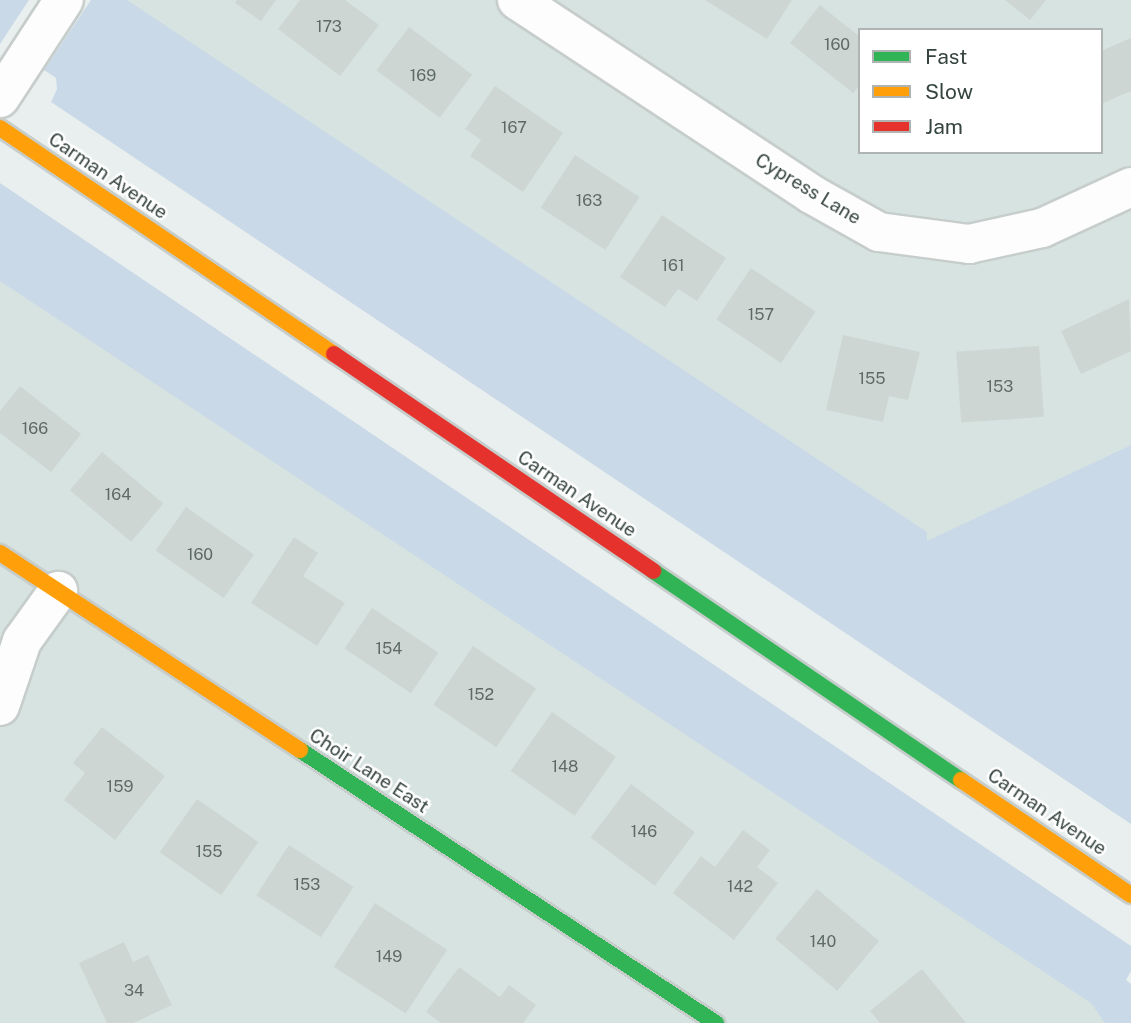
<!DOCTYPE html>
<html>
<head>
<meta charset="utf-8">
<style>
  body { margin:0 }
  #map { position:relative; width:1131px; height:1023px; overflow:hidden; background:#e9efee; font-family:"Public Sans",sans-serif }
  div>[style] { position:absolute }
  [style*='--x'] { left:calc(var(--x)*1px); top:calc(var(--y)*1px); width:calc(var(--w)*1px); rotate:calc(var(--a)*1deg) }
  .residential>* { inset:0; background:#d6e3e0 }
  .green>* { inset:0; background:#cad9e8 }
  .building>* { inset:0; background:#ced6d4; transform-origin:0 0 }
  .roads { filter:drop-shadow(2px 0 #c6cdcb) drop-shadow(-2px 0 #c6cdcb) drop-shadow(0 2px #c6cdcb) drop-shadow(0 -2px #c6cdcb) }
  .street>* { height:38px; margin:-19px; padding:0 19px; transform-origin:19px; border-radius:19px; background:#fcfdfc }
  .fast>* { height:16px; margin:-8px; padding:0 8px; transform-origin:8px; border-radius:8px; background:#30b455 }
  .slow>* { height:16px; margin:-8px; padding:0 8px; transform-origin:8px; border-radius:8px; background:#ff9f0a }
  .jam>* { height:16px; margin:-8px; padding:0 8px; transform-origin:8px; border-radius:8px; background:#e5322d }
  span { translate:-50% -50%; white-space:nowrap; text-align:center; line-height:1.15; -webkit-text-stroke:5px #fff; paint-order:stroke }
  .number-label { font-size:16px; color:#5e6a66 }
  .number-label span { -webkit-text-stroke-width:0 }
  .street-label { font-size:19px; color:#364440 }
  .legend { position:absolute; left:858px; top:28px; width:245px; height:126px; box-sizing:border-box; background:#fff; border:2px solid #afb4b3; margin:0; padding:9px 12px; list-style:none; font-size:21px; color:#364440 }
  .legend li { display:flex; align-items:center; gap:14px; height:35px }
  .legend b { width:35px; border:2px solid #afb4b3 }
</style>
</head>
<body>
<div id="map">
  <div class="residential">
    <div style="clip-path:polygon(evenodd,120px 0,1131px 0,1131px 445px,927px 542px,120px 0,860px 30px,1101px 30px,1101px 152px,860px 152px,860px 30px)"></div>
    <div style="clip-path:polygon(0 276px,1131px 1023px,0 1023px)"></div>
  </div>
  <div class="green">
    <div style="clip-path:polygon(0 0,29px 0,0 44px)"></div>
    <div style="clip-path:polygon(91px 0,127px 0,927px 532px,927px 541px,1131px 445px,1131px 824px,51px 102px,57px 89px,56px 78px,44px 70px)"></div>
    <div style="clip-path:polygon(0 183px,1131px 946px,1131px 971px,1126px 980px,1131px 984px,1131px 1023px,1105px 1023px,1091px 1003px,0 281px)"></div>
  </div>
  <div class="building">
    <div style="clip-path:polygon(237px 0,276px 0,261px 21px,235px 3px)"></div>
    <div style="clip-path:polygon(300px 0,345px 0,379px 25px,340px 76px,278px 29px)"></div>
    <div style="clip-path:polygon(705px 0,792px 0,767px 39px)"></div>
    <div style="clip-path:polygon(1005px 0,1046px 0,1030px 20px)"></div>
    <div style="clip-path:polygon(820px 5px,860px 37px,860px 85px,853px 93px,790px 43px)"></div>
    <div style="left:409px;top:27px;width:79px;height:54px;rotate:37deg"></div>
    <div style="clip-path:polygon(1131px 38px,1131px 91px,1101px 104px,1101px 51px)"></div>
    <div style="clip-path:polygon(495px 86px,563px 133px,523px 192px,470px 156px,481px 140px,465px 129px)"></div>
    <div style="left:575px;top:155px;width:77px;height:63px;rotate:33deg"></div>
    <div style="clip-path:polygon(662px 215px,726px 258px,697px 301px,678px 289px,665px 307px,620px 277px)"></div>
    <div style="left:751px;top:268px;width:78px;height:62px;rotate:34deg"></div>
    <div style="clip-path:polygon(1129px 299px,1131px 351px,1081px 374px,1061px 331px)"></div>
    <div style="clip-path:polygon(843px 335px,920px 352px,908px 400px,889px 396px,883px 422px,826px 410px)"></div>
    <div style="left:1039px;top:346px;width:71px;height:83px;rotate:86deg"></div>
    <div style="clip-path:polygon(20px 386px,81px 434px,51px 472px,0 433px,0 411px)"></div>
    <div style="left:102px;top:452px;width:80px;height:50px;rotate:40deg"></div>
    <div style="left:186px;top:507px;width:83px;height:53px;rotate:35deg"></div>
    <div style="clip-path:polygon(294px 537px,318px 553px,303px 576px,345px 603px,317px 646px,251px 603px)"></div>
    <div style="left:372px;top:608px;width:80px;height:49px;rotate:34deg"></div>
    <div style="left:473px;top:646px;width:76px;height:71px;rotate:34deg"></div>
    <div style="left:552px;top:712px;width:78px;height:72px;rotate:35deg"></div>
    <div style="clip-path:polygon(102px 727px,165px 776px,115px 840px,64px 800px,85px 773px,73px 763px)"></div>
    <div style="left:631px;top:784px;width:80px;height:67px;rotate:37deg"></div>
    <div style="left:197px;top:799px;width:75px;height:65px;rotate:35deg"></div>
    <div style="clip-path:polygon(743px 830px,770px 850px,757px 867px,778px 883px,734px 940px,673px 893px,701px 856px,715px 867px)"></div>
    <div style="left:289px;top:845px;width:77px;height:60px;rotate:33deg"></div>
    <div style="left:817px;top:889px;width:81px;height:65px;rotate:40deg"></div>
    <div style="left:375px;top:903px;width:86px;height:76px;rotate:33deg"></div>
    <div style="clip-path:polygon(124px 942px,133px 962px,148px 955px,172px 1005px,133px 1023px,107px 1023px,79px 963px)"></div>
    <div style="clip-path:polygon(459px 967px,500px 997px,509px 985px,536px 1005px,523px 1023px,441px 1023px,426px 1012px)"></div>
    <div style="clip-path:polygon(922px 969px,966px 1023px,880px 1023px,870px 1011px)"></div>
  </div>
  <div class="roads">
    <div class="street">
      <div style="--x:517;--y:0;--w:352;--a:33.4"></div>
      <div style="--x:811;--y:194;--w:78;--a:29.2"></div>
      <div style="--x:879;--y:232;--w:91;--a:7.6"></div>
      <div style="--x:969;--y:244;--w:75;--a:-12.4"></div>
      <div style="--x:1042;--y:228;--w:98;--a:-24.7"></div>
      <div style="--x:0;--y:98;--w:117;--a:-56.9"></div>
      <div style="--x:0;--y:706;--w:69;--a:-71.3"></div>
      <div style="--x:22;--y:641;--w:62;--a:-54.2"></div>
    </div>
    <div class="fast">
      <div style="--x:653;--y:571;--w:372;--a:34.2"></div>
      <div style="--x:300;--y:750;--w:498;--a:33.3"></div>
    </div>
    <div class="slow">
      <div style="--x:0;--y:128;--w:403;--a:34.1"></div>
      <div style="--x:0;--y:553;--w:359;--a:33.3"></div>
      <div style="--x:961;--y:780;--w:205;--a:34.1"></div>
    </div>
    <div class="jam">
      <div style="--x:334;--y:354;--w:386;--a:34.2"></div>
    </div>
  </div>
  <div class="number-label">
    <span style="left:329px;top:27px">173</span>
    <span style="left:837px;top:45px">160</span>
    <span style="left:423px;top:76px">169</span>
    <span style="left:514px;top:128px">167</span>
    <span style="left:589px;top:201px">163</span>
    <span style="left:673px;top:266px">161</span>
    <span style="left:761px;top:315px">157</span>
    <span style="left:872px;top:379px">155</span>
    <span style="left:1000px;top:387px">153</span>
    <span style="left:35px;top:429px">166</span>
    <span style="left:118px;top:495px">164</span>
    <span style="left:200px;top:555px">160</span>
    <span style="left:389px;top:649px">154</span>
    <span style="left:481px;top:695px">152</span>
    <span style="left:565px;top:767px">148</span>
    <span style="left:120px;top:787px">159</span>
    <span style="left:644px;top:832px">146</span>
    <span style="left:209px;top:852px">155</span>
    <span style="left:307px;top:885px">153</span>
    <span style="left:740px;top:887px">142</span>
    <span style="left:823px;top:942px">140</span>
    <span style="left:389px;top:957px">149</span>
    <span style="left:134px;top:991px">34</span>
  </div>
  <div class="street-label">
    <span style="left:108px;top:176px;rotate:34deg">Carman Avenue</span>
    <span style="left:808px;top:189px;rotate:31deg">Cypress Lane</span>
    <span style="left:577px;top:494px;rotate:34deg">Carman Avenue</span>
    <span style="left:369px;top:771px;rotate:33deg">Choir Lane East</span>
    <span style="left:1047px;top:812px;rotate:34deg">Carman Avenue</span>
  </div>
  <ul class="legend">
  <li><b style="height:9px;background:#30b455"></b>Fast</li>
  <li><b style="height:9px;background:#ff9f0a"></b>Slow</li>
  <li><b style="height:9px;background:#e5322d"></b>Jam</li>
  </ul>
</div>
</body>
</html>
